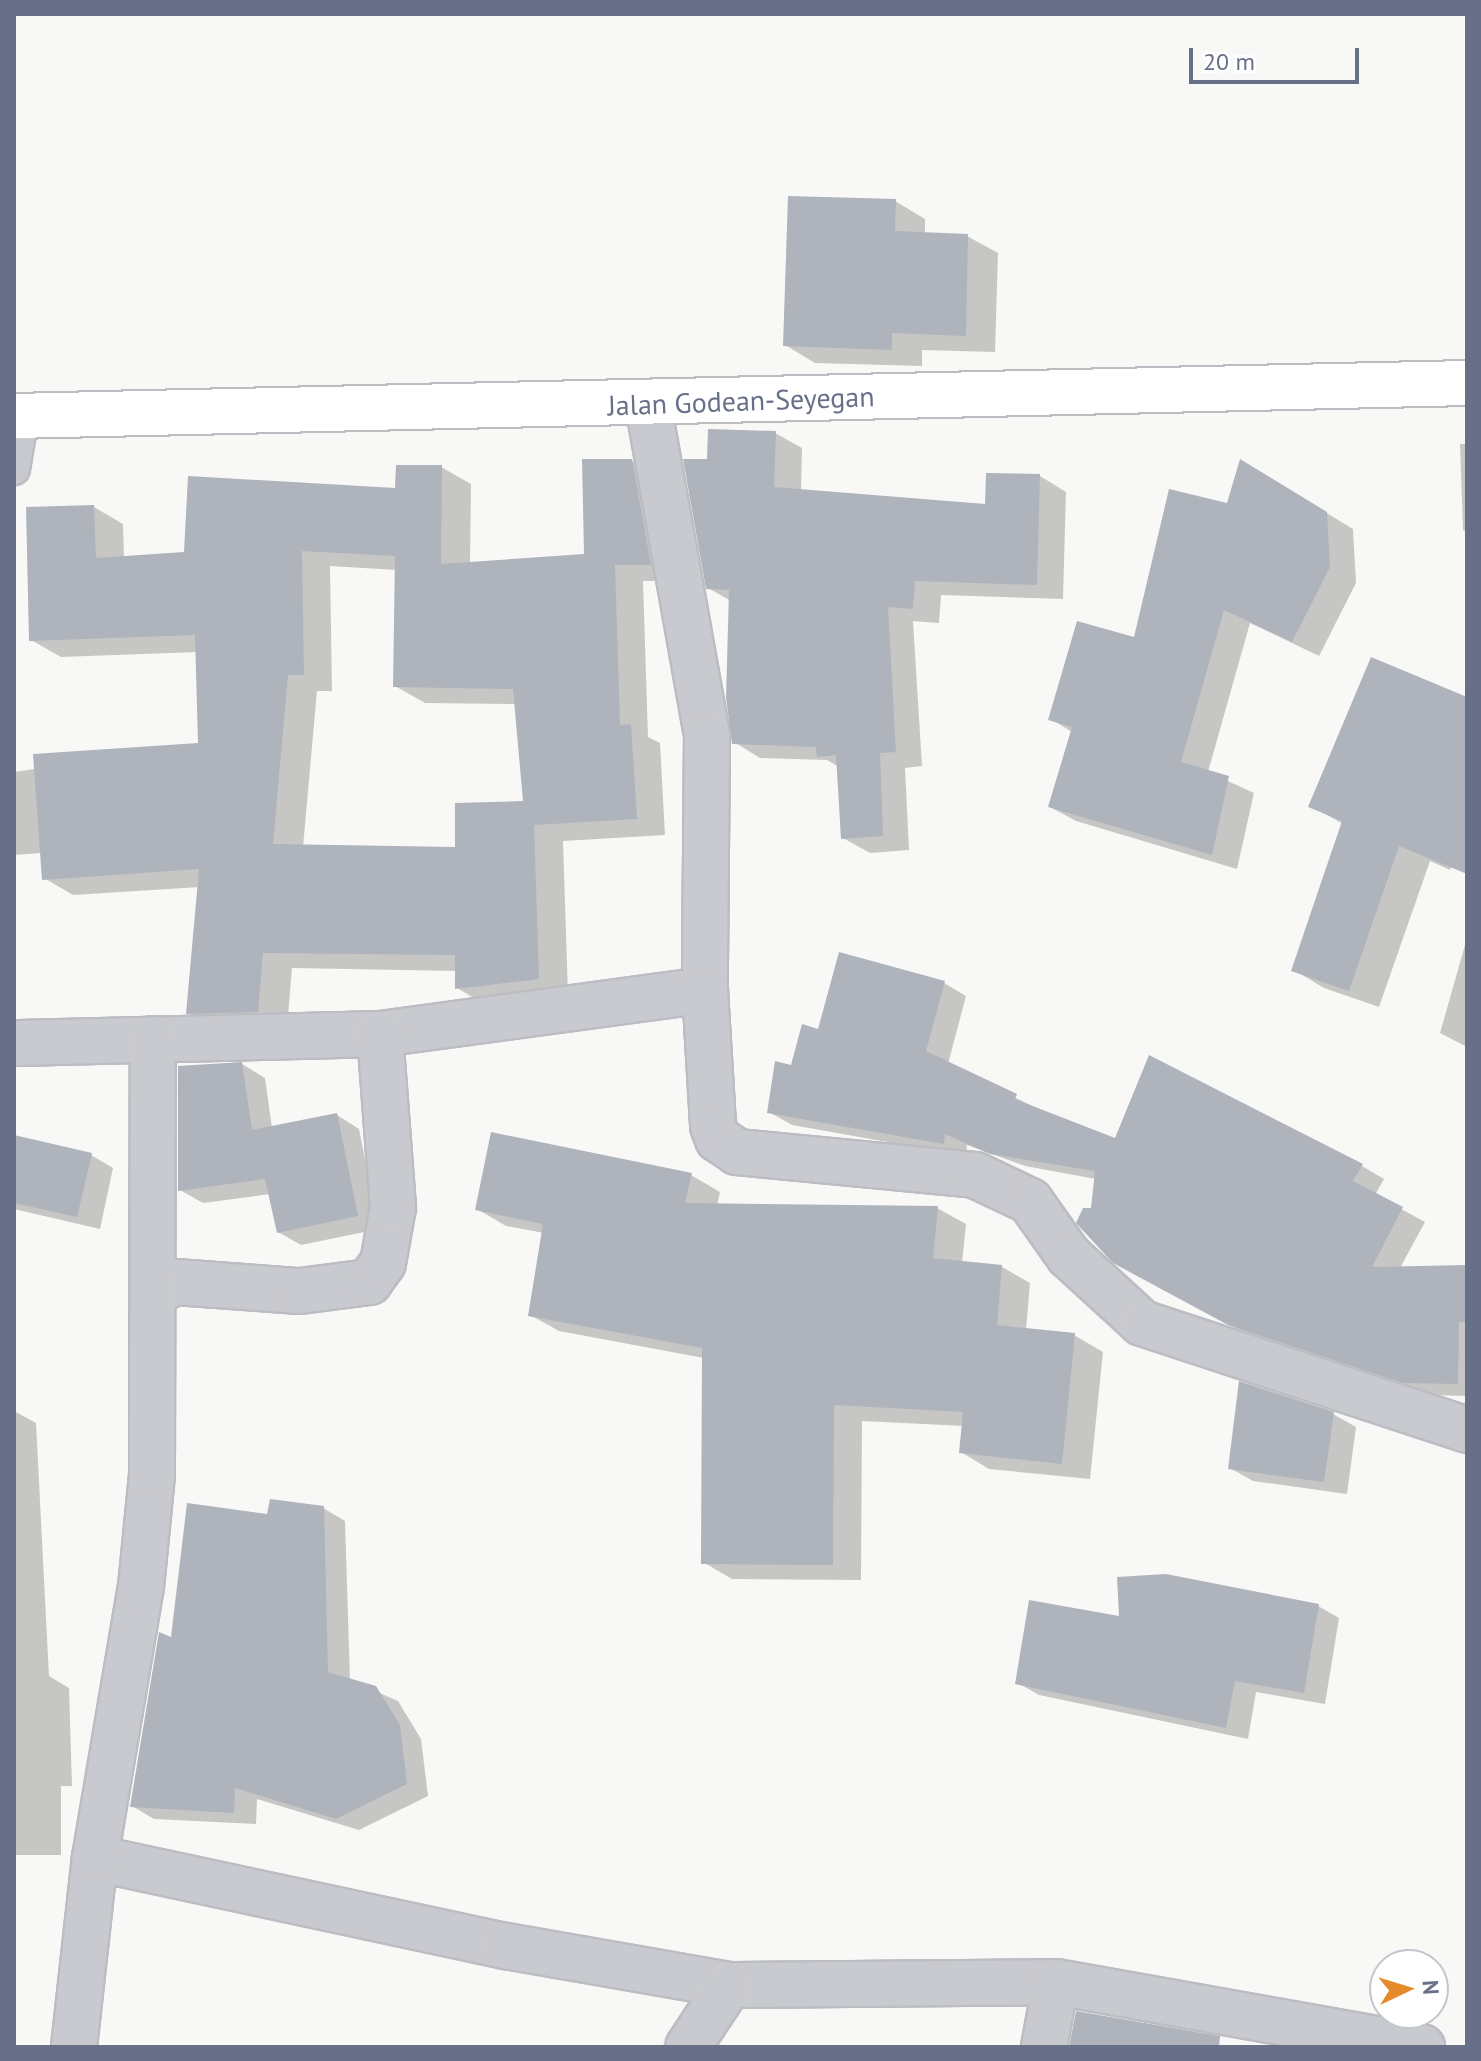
<!DOCTYPE html>
<html>
<head>
<meta charset="utf-8">
<style>
  body { margin:0 }
  #map { position:relative; width:1481px; height:2061px; overflow:hidden; background:#f8f8f6; font-family:"PT Sans",sans-serif }
  div>[style] { position:absolute }
  [style*='--x'] { left:calc(var(--x)*1px); top:calc(var(--y)*1px); width:calc(var(--w)*1px); rotate:calc(var(--a)*1deg) }
  .shadow>* { inset:0; background:#0003 }
  .building>* { inset:0; background:#aeb3bc }
  .roads { filter:drop-shadow(2px 0 #bbbdc3) drop-shadow(-2px 0 #bbbdc3) drop-shadow(0 2px #bbbdc3) drop-shadow(0 -2px #bbbdc3) }
  .service>* { height:30px; margin:-15px; padding:0 15px; transform-origin:15px; border-radius:15px; background:#c9cacf }
  .minor>* { height:44px; margin:-22px; padding:0 22px; transform-origin:22px; border-radius:22px; background:#c9cacf }
  .secondary>* { height:44px; margin:-22px; padding:0 22px; transform-origin:22px; border-radius:22px; background:#fff }
  span { translate:-50% -50%; white-space:nowrap; text-align:center; line-height:1.15; -webkit-text-stroke:8px #fff; paint-order:stroke }
  .street-label { font-size:28px; color:#677087 }
  .frame { position:absolute; inset:0; border:16px solid #677087; pointer-events:none }
  .north { position:absolute; left:1369px; top:1949px; width:80px; height:80px; box-sizing:border-box; background:#fff; border:2px solid #c2c6cf; border-radius:50%; rotate:86deg; font-size:22px; font-weight:700; line-height:32px; text-align:center; color:#677087 }
  .north::after { content:''; display:block; margin:auto; width:28px; height:36px; background:#e48a2a; clip-path:polygon(50% 0,100% 100%,50% 72%,0 100%) }
  .scale { position:absolute; left:1189px; top:48px; width:170px; height:36px; box-sizing:border-box; border:4px solid #677087; border-top:0; padding-left:10px; font-size:24px; line-height:28px; white-space:nowrap; color:#677087; -webkit-text-stroke:6px #fff; paint-order:stroke }
</style>
</head>
<body>
<div id="map">
  <div class="shadow">
    <div style="clip-path:polygon(895px 201px,925px 219px,925px 234px,967px 236px,998px 253px,995px 352px,922px 350px,922px 366px,815px 363px,785px 345px)"></div>
    <div style="clip-path:polygon(775px 433px,802px 448px,801px 491px,987px 506px,1040px 476px,1066px 492px,1063px 599px,941px 595px,939px 623px,913px 621px,922px 766px,905px 768px,909px 850px,870px 853px,843px 838px,839px 767px,827px 760px,760px 758px,734px 742px,731px 601px,708px 588px,709px 461px)"></div>
    <div style="clip-path:polygon(1460px 444px,1467px 444px,1467px 532px,1463px 530px)"></div>
    <div style="clip-path:polygon(evenodd,632px 461px,661px 478px,680px 581px,643px 581px,648px 737px,660px 743px,665px 835px,563px 841px,568px 995px,486px 1005px,457px 988px,457px 971px,292px 968px,287px 1028px,217px 1029px,188px 1013px,200px 887px,73px 895px,44px 878px,42px 853px,14px 855px,14px 772px,200px 744px,198px 652px,61px 657px,31px 640px,94px 507px,123px 524px,124px 558px,185px 554px,397px 490px,441px 467px,471px 484px,470px 563px,586px 555px,632px 461px,330px 566px,397px 570px,395px 686px,425px 703px,516px 704px,525px 803px,457px 849px,303px 847px,317px 691px,332px 691px,330px 566px)"></div>
    <div style="clip-path:polygon(1266px 476px,1353px 529px,1356px 583px,1319px 656px,1250px 623px,1208px 772px,1254px 793px,1237px 869px,1076px 821px,1050px 807px,1072px 732px,1051px 719px,1136px 640px)"></div>
    <div style="clip-path:polygon(1467px 699px,1467px 829px,1450px 870px,1430px 861px,1379px 1007px,1324px 988px,1294px 970px,1343px 824px,1311px 806px)"></div>
    <div style="clip-path:polygon(1467px 938px,1467px 1047px,1440px 1033px)"></div>
    <div style="clip-path:polygon(944px 983px,966px 996px,948px 1064px,1038px 1109px,1116px 1141px,1362px 1166px,1384px 1179px,1375px 1195px,1425px 1222px,1400px 1268px,1467px 1267px,1467px 1396px,1429px 1395px,1253px 1337px,1114px 1261px,1078px 1222px,1093px 1210px,1096px 1179px,1025px 1166px,967px 1145px,966px 1156px,792px 1125px,769px 1112px,819px 1031px)"></div>
    <div style="clip-path:polygon(242px 1064px,265px 1078px,272px 1128px,337px 1115px,359px 1129px,379px 1229px,301px 1245px,278px 1232px,270px 1194px,203px 1203px,180px 1190px)"></div>
    <div style="clip-path:polygon(14px 1137px,91px 1155px,113px 1168px,100px 1229px,14px 1209px)"></div>
    <div style="clip-path:polygon(691px 1175px,720px 1192px,717px 1206px,937px 1208px,966px 1224px,962px 1263px,1002px 1267px,1030px 1283px,1026px 1330px,1074px 1335px,1103px 1352px,1090px 1479px,989px 1469px,961px 1452px,964px 1426px,862px 1421px,861px 1580px,732px 1579px,703px 1562px,704px 1358px,559px 1331px,530px 1315px,544px 1233px,506px 1226px,477px 1209px)"></div>
    <div style="clip-path:polygon(14px 1411px,36px 1423px,49px 1676px,69px 1688px,72px 1786px,61px 1786px,61px 1855px,14px 1855px)"></div>
    <div style="clip-path:polygon(1333px 1414px,1356px 1427px,1347px 1494px,1253px 1481px,1230px 1468px)"></div>
    <div style="clip-path:polygon(323px 1508px,345px 1521px,350px 1680px,398px 1701px,421px 1739px,428px 1796px,359px 1830px,257px 1799px,256px 1824px,154px 1819px,132px 1806px,173px 1639px,269px 1516px)"></div>
    <div style="clip-path:polygon(1318px 1606px,1339px 1618px,1325px 1704px,1256px 1692px,1248px 1739px,1039px 1695px,1018px 1683px,1122px 1619px)"></div>
  </div>
  <div class="building">
    <div style="clip-path:polygon(788px 196px,896px 199px,895px 231px,968px 234px,966px 336px,892px 333px,892px 350px,783px 346px)"></div>
    <div style="clip-path:polygon(708px 429px,776px 431px,774px 487px,985px 504px,986px 473px,1040px 474px,1037px 585px,915px 581px,913px 609px,888px 607px,896px 752px,880px 753px,883px 836px,841px 839px,836px 755px,817px 757px,816px 747px,732px 744px,726px 698px,729px 590px,706px 589px,683px 459px,707px 459px)"></div>
    <div style="clip-path:polygon(evenodd,582px 459px,632px 459px,651px 565px,615px 565px,620px 725px,631px 724px,637px 819px,534px 825px,539px 979px,455px 989px,455px 955px,263px 953px,258px 1012px,186px 1014px,199px 869px,42px 880px,33px 754px,198px 743px,195px 635px,29px 641px,26px 507px,94px 505px,96px 558px,184px 552px,188px 476px,395px 488px,396px 465px,442px 465px,441px 564px,584px 554px,582px 459px,302px 551px,395px 556px,393px 687px,513px 689px,523px 801px,455px 803px,455px 847px,273px 844px,288px 675px,304px 675px,302px 551px)"></div>
    <div style="clip-path:polygon(1240px 459px,1327px 512px,1330px 567px,1292px 642px,1224px 610px,1181px 762px,1229px 776px,1212px 855px,1048px 807px,1072px 727px,1048px 720px,1077px 621px,1134px 637px,1169px 489px,1227px 503px)"></div>
    <div style="clip-path:polygon(1371px 657px,1467px 697px,1467px 874px,1399px 846px,1349px 991px,1291px 971px,1342px 821px,1308px 807px)"></div>
    <div style="clip-path:polygon(839px 952px,945px 981px,926px 1051px,1017px 1094px,1015px 1099px,1115px 1138px,1149px 1055px,1363px 1164px,1353px 1181px,1403px 1207px,1372px 1267px,1467px 1265px,1467px 1322px,1459px 1322px,1458px 1384px,1404px 1383px,1228px 1325px,1113px 1263px,1076px 1223px,1083px 1208px,1091px 1208px,1095px 1171px,990px 1154px,945px 1134px,944px 1144px,767px 1113px,775px 1061px,791px 1065px,802px 1024px,818px 1029px)"></div>
    <div style="clip-path:polygon(242px 1062px,252px 1130px,337px 1113px,358px 1216px,277px 1233px,265px 1179px,178px 1191px,178px 1066px)"></div>
    <div style="clip-path:polygon(491px 1132px,692px 1173px,685px 1203px,938px 1206px,933px 1258px,1002px 1265px,997px 1325px,1075px 1333px,1062px 1464px,959px 1453px,963px 1412px,834px 1405px,833px 1565px,701px 1564px,702px 1348px,528px 1316px,543px 1224px,475px 1210px)"></div>
    <div style="clip-path:polygon(14px 1135px,92px 1153px,77px 1217px,14px 1203px)"></div>
    <div style="clip-path:polygon(1239px 1381px,1334px 1412px,1324px 1482px,1228px 1469px)"></div>
    <div style="clip-path:polygon(270px 1499px,324px 1506px,328px 1672px,376px 1686px,400px 1725px,407px 1784px,336px 1819px,235px 1788px,234px 1813px,130px 1807px,159px 1632px,171px 1637px,187px 1503px,267px 1514px)"></div>
    <div style="clip-path:polygon(1166px 1574px,1319px 1604px,1304px 1693px,1235px 1681px,1226px 1728px,1015px 1684px,1029px 1600px,1119px 1616px,1117px 1577px)"></div>
    <div style="clip-path:polygon(1076px 2011px,1220px 2036px,1219px 2047px,1069px 2047px)"></div>
  </div>
  <div class="roads">
    <div class="service">
      <div style="--x:14;--y:469;--w:54;--a:-80.4"></div>
    </div>
    <div class="minor">
      <div style="--x:648;--y:404;--w:337;--a:79.9"></div>
      <div style="--x:707;--y:736;--w:254;--a:90.5"></div>
      <div style="--x:14;--y:1043;--w:366;--a:-1.4"></div>
      <div style="--x:380;--y:1034;--w:328;--a:-7.7"></div>
      <div style="--x:705;--y:990;--w:136;--a:86.6"></div>
      <div style="--x:713;--y:1126;--w:14;--a:69"></div>
      <div style="--x:718;--y:1139;--w:23;--a:34"></div>
      <div style="--x:737;--y:1152;--w:239;--a:5.5"></div>
      <div style="--x:975;--y:1175;--w:61;--a:25.3"></div>
      <div style="--x:1030;--y:1201;--w:67;--a:54.7"></div>
      <div style="--x:1069;--y:1256;--w:99;--a:42.5"></div>
      <div style="--x:1142;--y:1323;--w:342;--a:18.2"></div>
      <div style="--x:153;--y:1293;--w:25;--a:-26"></div>
      <div style="--x:176;--y:1282;--w:124;--a:4.2"></div>
      <div style="--x:300;--y:1291;--w:70;--a:-7.4"></div>
      <div style="--x:369;--y:1282;--w:24;--a:-54"></div>
      <div style="--x:383;--y:1263;--w:57;--a:-79.9"></div>
      <div style="--x:393;--y:1207;--w:173;--a:-94.3"></div>
      <div style="--x:95;--y:1858;--w:420;--a:12.1"></div>
      <div style="--x:506;--y:1946;--w:226;--a:9.9"></div>
      <div style="--x:729;--y:1985;--w:327;--a:-0.5"></div>
      <div style="--x:1056;--y:1982;--w:372;--a:10.1"></div>
      <div style="--x:74;--y:2047;--w:190;--a:-83.7"></div>
      <div style="--x:95;--y:1858;--w:275;--a:-80.4"></div>
      <div style="--x:141;--y:1587;--w:114;--a:-84.4"></div>
      <div style="--x:152;--y:1474;--w:435;--a:-89.9"></div>
      <div style="--x:688;--y:2047;--w:74;--a:-56.5"></div>
      <div style="--x:1044;--y:2047;--w:66;--a:-79.5"></div>
    </div>
    <div class="secondary">
      <div style="--x:14;--y:416;--w:1453;--a:-1.3"></div>
    </div>
  </div>
  <div class="street-label">
    <span style="left:741px;top:401px;rotate:-2deg">Jalan Godean-Seyegan</span>
  </div>
  <div class="frame"></div>
  <div class="north">N</div>
  <div class="scale">20 m</div>
</div>
</body>
</html>
